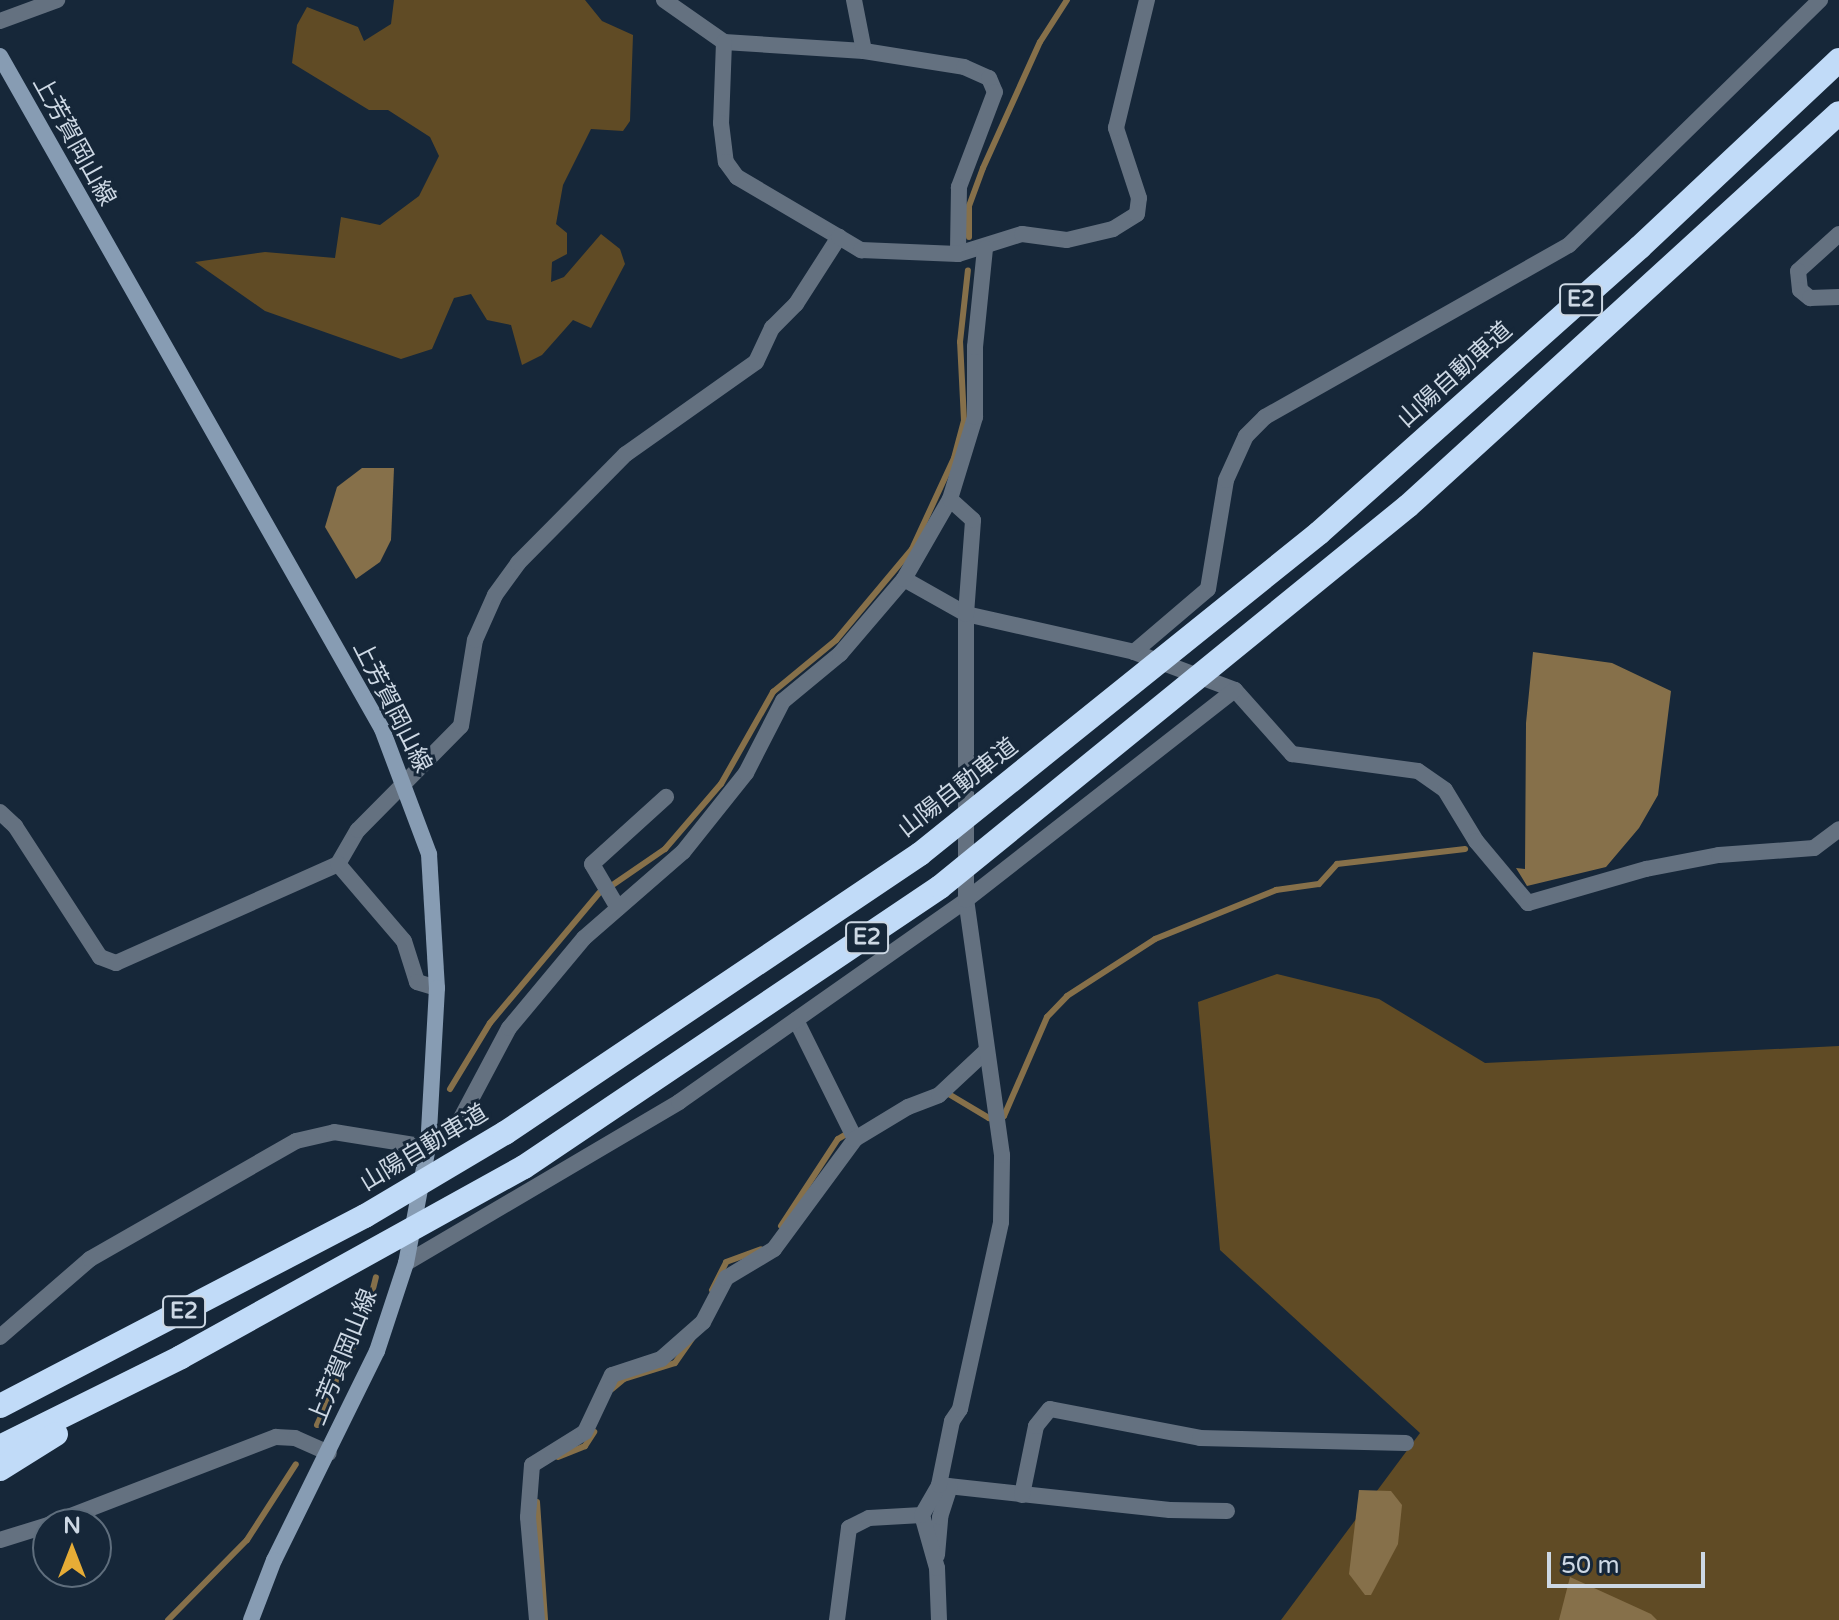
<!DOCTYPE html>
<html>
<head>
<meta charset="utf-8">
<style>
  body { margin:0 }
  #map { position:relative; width:1839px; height:1620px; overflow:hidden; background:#162739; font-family:"Varela Round","Noto Sans JP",sans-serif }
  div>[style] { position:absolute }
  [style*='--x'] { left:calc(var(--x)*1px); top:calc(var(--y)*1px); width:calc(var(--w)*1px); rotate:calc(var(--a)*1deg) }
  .forest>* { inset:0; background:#604b25 }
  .water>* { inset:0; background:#86704a }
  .stream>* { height:6px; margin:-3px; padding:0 3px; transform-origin:3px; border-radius:3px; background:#86704a }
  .minor>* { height:16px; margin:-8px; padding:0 8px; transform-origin:8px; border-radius:8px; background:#647180 }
  .tertiary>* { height:16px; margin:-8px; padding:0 8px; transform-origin:8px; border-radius:8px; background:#647180 }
  .secondary>* { height:16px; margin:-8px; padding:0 8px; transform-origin:8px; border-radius:8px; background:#879cb3 }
  .motorway>* { height:24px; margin:-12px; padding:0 12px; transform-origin:12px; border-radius:12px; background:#c1dbf8 }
  span { translate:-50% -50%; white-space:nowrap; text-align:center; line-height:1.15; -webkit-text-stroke:6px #162739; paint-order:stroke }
  .shield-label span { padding:2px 6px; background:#162739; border:2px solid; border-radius:6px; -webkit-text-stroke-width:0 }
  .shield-label { font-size:22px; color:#cdd8e4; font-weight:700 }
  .street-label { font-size:24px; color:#cdd8e4 }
  .north { position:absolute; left:32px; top:1508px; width:80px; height:80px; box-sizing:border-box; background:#162739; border:2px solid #5f6e7d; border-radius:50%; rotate:0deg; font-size:22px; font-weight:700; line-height:32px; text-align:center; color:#cdd8e4 }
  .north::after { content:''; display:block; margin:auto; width:28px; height:36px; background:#e6ac36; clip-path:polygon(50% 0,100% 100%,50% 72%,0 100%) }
  .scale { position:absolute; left:1547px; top:1552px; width:158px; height:36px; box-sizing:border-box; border:4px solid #cdd8e4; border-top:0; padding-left:10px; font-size:24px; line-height:28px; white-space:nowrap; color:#cdd8e4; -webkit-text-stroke:6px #162739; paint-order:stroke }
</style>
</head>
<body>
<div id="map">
  <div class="forest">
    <div style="clip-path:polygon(394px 0,585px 0,602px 21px,633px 35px,630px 121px,623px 131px,591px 129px,563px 185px,556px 224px,567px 233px,567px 254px,552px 262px,551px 282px,564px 277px,601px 234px,620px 249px,625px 264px,591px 328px,573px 320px,542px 355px,522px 365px,511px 325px,487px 320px,471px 294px,454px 298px,432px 349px,401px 359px,265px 311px,195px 262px,265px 252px,335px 258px,341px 217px,380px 225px,419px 196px,439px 156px,430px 137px,388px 110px,369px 110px,292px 63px,297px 25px,307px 7px,358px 27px,364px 41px,391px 24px)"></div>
    <div style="clip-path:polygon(1277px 974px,1379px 999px,1485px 1063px,1839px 1046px,1839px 1620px,1281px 1620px,1420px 1433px,1220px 1250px,1198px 1002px)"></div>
  </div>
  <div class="water">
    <div style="clip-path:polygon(362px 468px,394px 468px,391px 540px,380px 562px,356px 579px,325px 527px,337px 487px)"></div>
    <div style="clip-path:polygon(1533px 652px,1612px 663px,1671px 691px,1658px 795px,1639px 828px,1606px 867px,1527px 886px,1516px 868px,1525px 869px,1526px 723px)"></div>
    <div style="clip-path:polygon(1359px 1490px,1391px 1491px,1402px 1505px,1398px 1544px,1371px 1595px,1365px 1595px,1349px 1574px)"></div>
    <div style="clip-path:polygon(1570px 1577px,1651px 1614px,1657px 1620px,1559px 1620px)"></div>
  </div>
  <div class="stream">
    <div style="--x:969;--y:237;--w:31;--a:-90"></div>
    <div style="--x:969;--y:206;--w:40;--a:-69.8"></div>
    <div style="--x:983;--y:168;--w:138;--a:-65.7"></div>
    <div style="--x:1040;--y:42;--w:50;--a:-57.3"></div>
    <div style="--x:614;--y:884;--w:62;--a:-34.5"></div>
    <div style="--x:665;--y:849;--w:86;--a:-49.3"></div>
    <div style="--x:721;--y:784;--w:106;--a:-60.5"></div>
    <div style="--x:773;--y:692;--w:82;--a:-39.5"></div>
    <div style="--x:836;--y:640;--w:119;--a:-50.1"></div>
    <div style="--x:912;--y:549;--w:100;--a:-65.2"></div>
    <div style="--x:954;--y:458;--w:39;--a:-75"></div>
    <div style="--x:964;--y:420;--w:78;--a:-92.9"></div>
    <div style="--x:960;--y:342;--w:72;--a:-83.7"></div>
    <div style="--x:450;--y:1089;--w:77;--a:-58.8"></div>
    <div style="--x:490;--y:1023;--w:170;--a:-50"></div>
    <div style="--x:947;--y:1093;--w:49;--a:30.8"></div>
    <div style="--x:989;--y:1118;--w:15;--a:-8"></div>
    <div style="--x:1004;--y:1116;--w:108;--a:-66.5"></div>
    <div style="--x:1047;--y:1017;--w:29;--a:-46"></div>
    <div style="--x:1067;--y:996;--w:105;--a:-32.9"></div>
    <div style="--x:1155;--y:939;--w:131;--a:-22"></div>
    <div style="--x:1276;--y:890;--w:43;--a:-7.9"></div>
    <div style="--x:1319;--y:884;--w:27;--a:-48"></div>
    <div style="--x:1337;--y:864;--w:129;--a:-6.7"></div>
    <div style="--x:781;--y:1226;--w:104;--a:-56.8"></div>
    <div style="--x:838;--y:1139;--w:12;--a:-31"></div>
    <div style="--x:712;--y:1290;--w:31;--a:-63"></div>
    <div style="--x:726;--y:1262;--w:37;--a:-20"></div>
    <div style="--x:612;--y:1389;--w:16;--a:-40"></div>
    <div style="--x:624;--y:1379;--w:53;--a:-17.4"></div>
    <div style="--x:675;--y:1363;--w:35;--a:-55"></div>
    <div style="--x:317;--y:1425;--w:115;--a:-65.2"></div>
    <div style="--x:365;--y:1321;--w:45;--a:-76"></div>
    <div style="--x:558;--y:1457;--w:29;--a:-22"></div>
    <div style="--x:585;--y:1446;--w:17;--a:-57"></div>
    <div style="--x:537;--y:1502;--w:118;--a:86.1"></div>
    <div style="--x:168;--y:1620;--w:112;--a:-45.4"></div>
    <div style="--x:247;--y:1540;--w:90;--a:-57.2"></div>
  </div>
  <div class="minor">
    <div style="--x:664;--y:0;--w:73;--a:35"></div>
    <div style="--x:724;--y:42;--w:140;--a:3.7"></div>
    <div style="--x:864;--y:51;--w:101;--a:9.1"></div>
    <div style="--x:964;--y:67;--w:27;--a:24"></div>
    <div style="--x:989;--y:78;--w:15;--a:67"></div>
    <div style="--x:995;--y:92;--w:102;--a:110.8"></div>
    <div style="--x:959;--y:187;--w:67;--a:90.9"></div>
    <div style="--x:958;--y:254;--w:67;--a:-17.4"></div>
    <div style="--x:1022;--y:234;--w:45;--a:7.6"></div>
    <div style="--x:1067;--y:240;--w:47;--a:-13.4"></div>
    <div style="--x:1113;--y:229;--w:28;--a:-32"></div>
    <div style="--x:1137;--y:214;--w:16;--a:-83"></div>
    <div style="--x:1139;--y:198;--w:74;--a:-108.2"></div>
    <div style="--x:1116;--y:128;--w:132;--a:-76.4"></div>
    <div style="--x:854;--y:0;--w:52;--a:78.9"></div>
    <div style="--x:0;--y:21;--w:61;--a:-20.2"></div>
    <div style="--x:724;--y:42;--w:81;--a:92.1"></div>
    <div style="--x:721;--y:123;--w:39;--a:83"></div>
    <div style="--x:726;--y:162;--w:19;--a:54"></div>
    <div style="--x:737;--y:177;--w:118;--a:30.5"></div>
    <div style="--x:1839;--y:234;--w:55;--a:137.9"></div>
    <div style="--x:1798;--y:271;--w:19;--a:84"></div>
    <div style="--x:1800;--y:290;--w:13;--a:39"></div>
    <div style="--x:1810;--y:298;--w:29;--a:-2"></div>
    <div style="--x:904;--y:579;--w:71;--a:29.4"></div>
    <div style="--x:966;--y:614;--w:172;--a:12.7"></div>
    <div style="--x:1134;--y:652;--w:108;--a:20.6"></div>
    <div style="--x:1235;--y:690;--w:86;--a:48.3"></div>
    <div style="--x:1292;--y:754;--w:127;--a:7.7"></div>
    <div style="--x:1418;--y:771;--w:33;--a:35"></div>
    <div style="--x:1445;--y:790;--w:60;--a:58.7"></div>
    <div style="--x:1476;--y:841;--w:81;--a:50"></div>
    <div style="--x:1528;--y:903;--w:123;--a:-16.1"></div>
    <div style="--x:1646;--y:869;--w:74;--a:-10.9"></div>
    <div style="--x:1719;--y:855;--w:95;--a:-4.2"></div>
    <div style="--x:1814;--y:848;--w:31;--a:-37"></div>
    <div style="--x:1134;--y:652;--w:97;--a:-40.4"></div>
    <div style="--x:1208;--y:589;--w:110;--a:-80.6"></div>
    <div style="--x:1226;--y:480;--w:48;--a:-65.6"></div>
    <div style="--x:1246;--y:436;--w:27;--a:-45"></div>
    <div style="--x:1265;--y:417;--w:349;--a:-29.5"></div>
    <div style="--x:1569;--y:245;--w:351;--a:-44.3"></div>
    <div style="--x:0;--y:812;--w:21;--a:43"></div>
    <div style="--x:15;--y:826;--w:156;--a:57"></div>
    <div style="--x:100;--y:957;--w:17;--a:21"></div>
    <div style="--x:116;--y:963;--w:243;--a:-24"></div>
    <div style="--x:338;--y:864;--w:39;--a:-60"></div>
    <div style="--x:358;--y:830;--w:146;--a:-45.3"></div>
    <div style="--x:461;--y:726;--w:87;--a:-80.8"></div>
    <div style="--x:475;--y:640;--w:49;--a:-66"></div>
    <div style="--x:495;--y:595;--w:39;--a:-54"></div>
    <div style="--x:518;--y:563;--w:153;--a:-45.3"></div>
    <div style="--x:626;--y:454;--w:159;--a:-35.3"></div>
    <div style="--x:756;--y:362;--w:38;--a:-65"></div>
    <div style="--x:772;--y:328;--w:34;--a:-45"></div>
    <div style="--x:796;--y:304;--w:80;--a:-57.3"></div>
    <div style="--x:839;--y:237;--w:26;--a:31"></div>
    <div style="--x:861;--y:250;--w:97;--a:2.4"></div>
    <div style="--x:338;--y:864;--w:101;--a:49.4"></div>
    <div style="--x:404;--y:941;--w:43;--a:72.4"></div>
    <div style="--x:417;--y:982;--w:21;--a:17"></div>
    <div style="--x:618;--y:908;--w:51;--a:-120.6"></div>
    <div style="--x:592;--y:864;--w:100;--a:-42.2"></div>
    <div style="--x:796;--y:1020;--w:133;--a:63.6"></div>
    <div style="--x:406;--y:1263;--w:317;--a:-30.5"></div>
    <div style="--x:679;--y:1102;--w:351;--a:-35.1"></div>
    <div style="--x:966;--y:900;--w:341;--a:-38"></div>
    <div style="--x:0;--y:1337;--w:119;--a:-40.9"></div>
    <div style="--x:90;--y:1259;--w:237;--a:-29.8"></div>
    <div style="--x:296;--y:1141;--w:39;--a:-13"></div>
    <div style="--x:334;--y:1132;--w:95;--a:9.1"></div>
    <div style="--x:428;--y:1147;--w:42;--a:-40.2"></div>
    <div style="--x:460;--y:1120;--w:104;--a:-62"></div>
    <div style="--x:509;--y:1028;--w:117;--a:-50.2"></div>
    <div style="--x:584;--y:938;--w:131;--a:-41"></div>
    <div style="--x:683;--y:852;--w:101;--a:-51.4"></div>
    <div style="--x:746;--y:773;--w:81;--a:-62.8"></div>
    <div style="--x:783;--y:701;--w:74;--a:-39.5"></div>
    <div style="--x:840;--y:654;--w:99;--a:-49.5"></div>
    <div style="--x:904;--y:579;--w:92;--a:-60.1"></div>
    <div style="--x:950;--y:499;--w:86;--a:-73"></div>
    <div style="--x:975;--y:417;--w:70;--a:-90"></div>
    <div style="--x:975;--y:347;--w:99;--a:-84.2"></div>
    <div style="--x:939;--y:1485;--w:232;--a:6.2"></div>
    <div style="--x:1170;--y:1510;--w:57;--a:1"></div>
    <div style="--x:1022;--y:1495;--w:70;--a:-78.5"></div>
    <div style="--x:1036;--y:1426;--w:22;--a:-51"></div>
    <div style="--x:1050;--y:1409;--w:153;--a:10.9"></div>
    <div style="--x:1200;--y:1438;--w:206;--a:1.4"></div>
    <div style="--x:937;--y:1555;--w:38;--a:-85"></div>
    <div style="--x:940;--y:1517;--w:32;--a:-72"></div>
    <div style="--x:537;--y:1620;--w:103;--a:-95"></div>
    <div style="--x:528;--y:1517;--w:52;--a:-85.6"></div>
    <div style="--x:532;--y:1465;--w:62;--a:-31.9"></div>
    <div style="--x:585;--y:1432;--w:63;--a:-64.7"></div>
    <div style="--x:612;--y:1375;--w:52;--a:-18.1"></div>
    <div style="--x:661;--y:1359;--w:56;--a:-41.4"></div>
    <div style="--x:703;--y:1322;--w:50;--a:-62.4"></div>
    <div style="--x:726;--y:1278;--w:56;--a:-31.1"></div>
    <div style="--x:774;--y:1249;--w:137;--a:-53.6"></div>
    <div style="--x:855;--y:1139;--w:62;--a:-31.1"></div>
    <div style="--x:908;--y:1107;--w:33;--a:-21"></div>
    <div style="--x:939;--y:1095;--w:62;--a:-43"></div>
    <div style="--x:837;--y:1620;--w:93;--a:-82.6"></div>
    <div style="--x:849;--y:1528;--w:22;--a:-27"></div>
    <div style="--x:869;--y:1518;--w:53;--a:-3.2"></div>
    <div style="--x:939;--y:1620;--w:52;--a:-92.2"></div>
    <div style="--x:937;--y:1568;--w:55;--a:-105.8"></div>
    <div style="--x:922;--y:1515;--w:34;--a:-60"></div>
    <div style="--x:939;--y:1485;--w:65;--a:-78.5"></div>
    <div style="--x:952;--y:1421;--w:14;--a:-56"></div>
    <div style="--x:960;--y:1409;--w:191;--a:-77.6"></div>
    <div style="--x:1001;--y:1222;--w:67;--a:-89.1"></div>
    <div style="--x:1002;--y:1155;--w:258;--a:-98"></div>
    <div style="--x:966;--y:900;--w:286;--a:-90"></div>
    <div style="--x:966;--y:614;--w:94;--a:-85.7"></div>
    <div style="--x:973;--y:520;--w:31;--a:-138"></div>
  </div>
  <div class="tertiary">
    <div style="--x:50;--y:1524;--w:242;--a:-21.1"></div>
    <div style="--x:276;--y:1437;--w:19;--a:3"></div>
    <div style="--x:295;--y:1438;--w:37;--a:24"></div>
    <div style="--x:0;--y:1540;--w:50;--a:-17.4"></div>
  </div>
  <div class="secondary">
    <div style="--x:0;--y:56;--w:774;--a:60.42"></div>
    <div style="--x:382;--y:729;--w:134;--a:69.4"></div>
    <div style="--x:429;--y:854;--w:134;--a:86.6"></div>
    <div style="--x:437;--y:988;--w:159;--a:93.2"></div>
    <div style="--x:428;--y:1147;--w:118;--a:100.7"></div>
    <div style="--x:406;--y:1263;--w:93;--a:108.2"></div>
    <div style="--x:377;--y:1351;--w:233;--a:116.2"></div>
    <div style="--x:274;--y:1560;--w:64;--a:111"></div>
  </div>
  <div class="motorway">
    <div style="--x:0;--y:1406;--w:411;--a:-27.5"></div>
    <div style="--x:365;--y:1216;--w:163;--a:-30.7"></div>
    <div style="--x:505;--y:1133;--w:500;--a:-33.91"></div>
    <div style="--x:920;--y:854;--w:512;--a:-38.82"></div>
    <div style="--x:1319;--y:533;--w:430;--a:-41.7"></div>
    <div style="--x:1640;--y:247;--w:273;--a:-43.2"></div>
    <div style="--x:0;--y:1447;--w:202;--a:-26.4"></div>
    <div style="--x:181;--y:1357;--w:392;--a:-29"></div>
    <div style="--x:524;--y:1167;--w:501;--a:-33.94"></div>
    <div style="--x:940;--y:887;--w:603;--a:-39.15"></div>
    <div style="--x:1408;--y:506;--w:583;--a:-42.36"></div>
    <div style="--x:0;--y:1469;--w:66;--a:-32"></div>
  </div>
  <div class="shield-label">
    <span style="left:1581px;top:300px">E2</span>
    <span style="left:867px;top:938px">E2</span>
    <span style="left:184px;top:1312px">E2</span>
  </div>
  <div class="street-label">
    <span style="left:74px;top:141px;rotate:61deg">上芳賀岡山線</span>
    <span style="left:1455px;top:375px;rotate:-42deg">山陽自動車道</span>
    <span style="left:392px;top:707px;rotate:63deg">上芳賀岡山線</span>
    <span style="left:958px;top:788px;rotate:-38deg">山陽自動車道</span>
    <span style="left:424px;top:1148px;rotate:-31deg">山陽自動車道</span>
    <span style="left:343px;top:1357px;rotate:-68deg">上芳賀岡山線</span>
  </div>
  <div class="north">N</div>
  <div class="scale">50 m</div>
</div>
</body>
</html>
